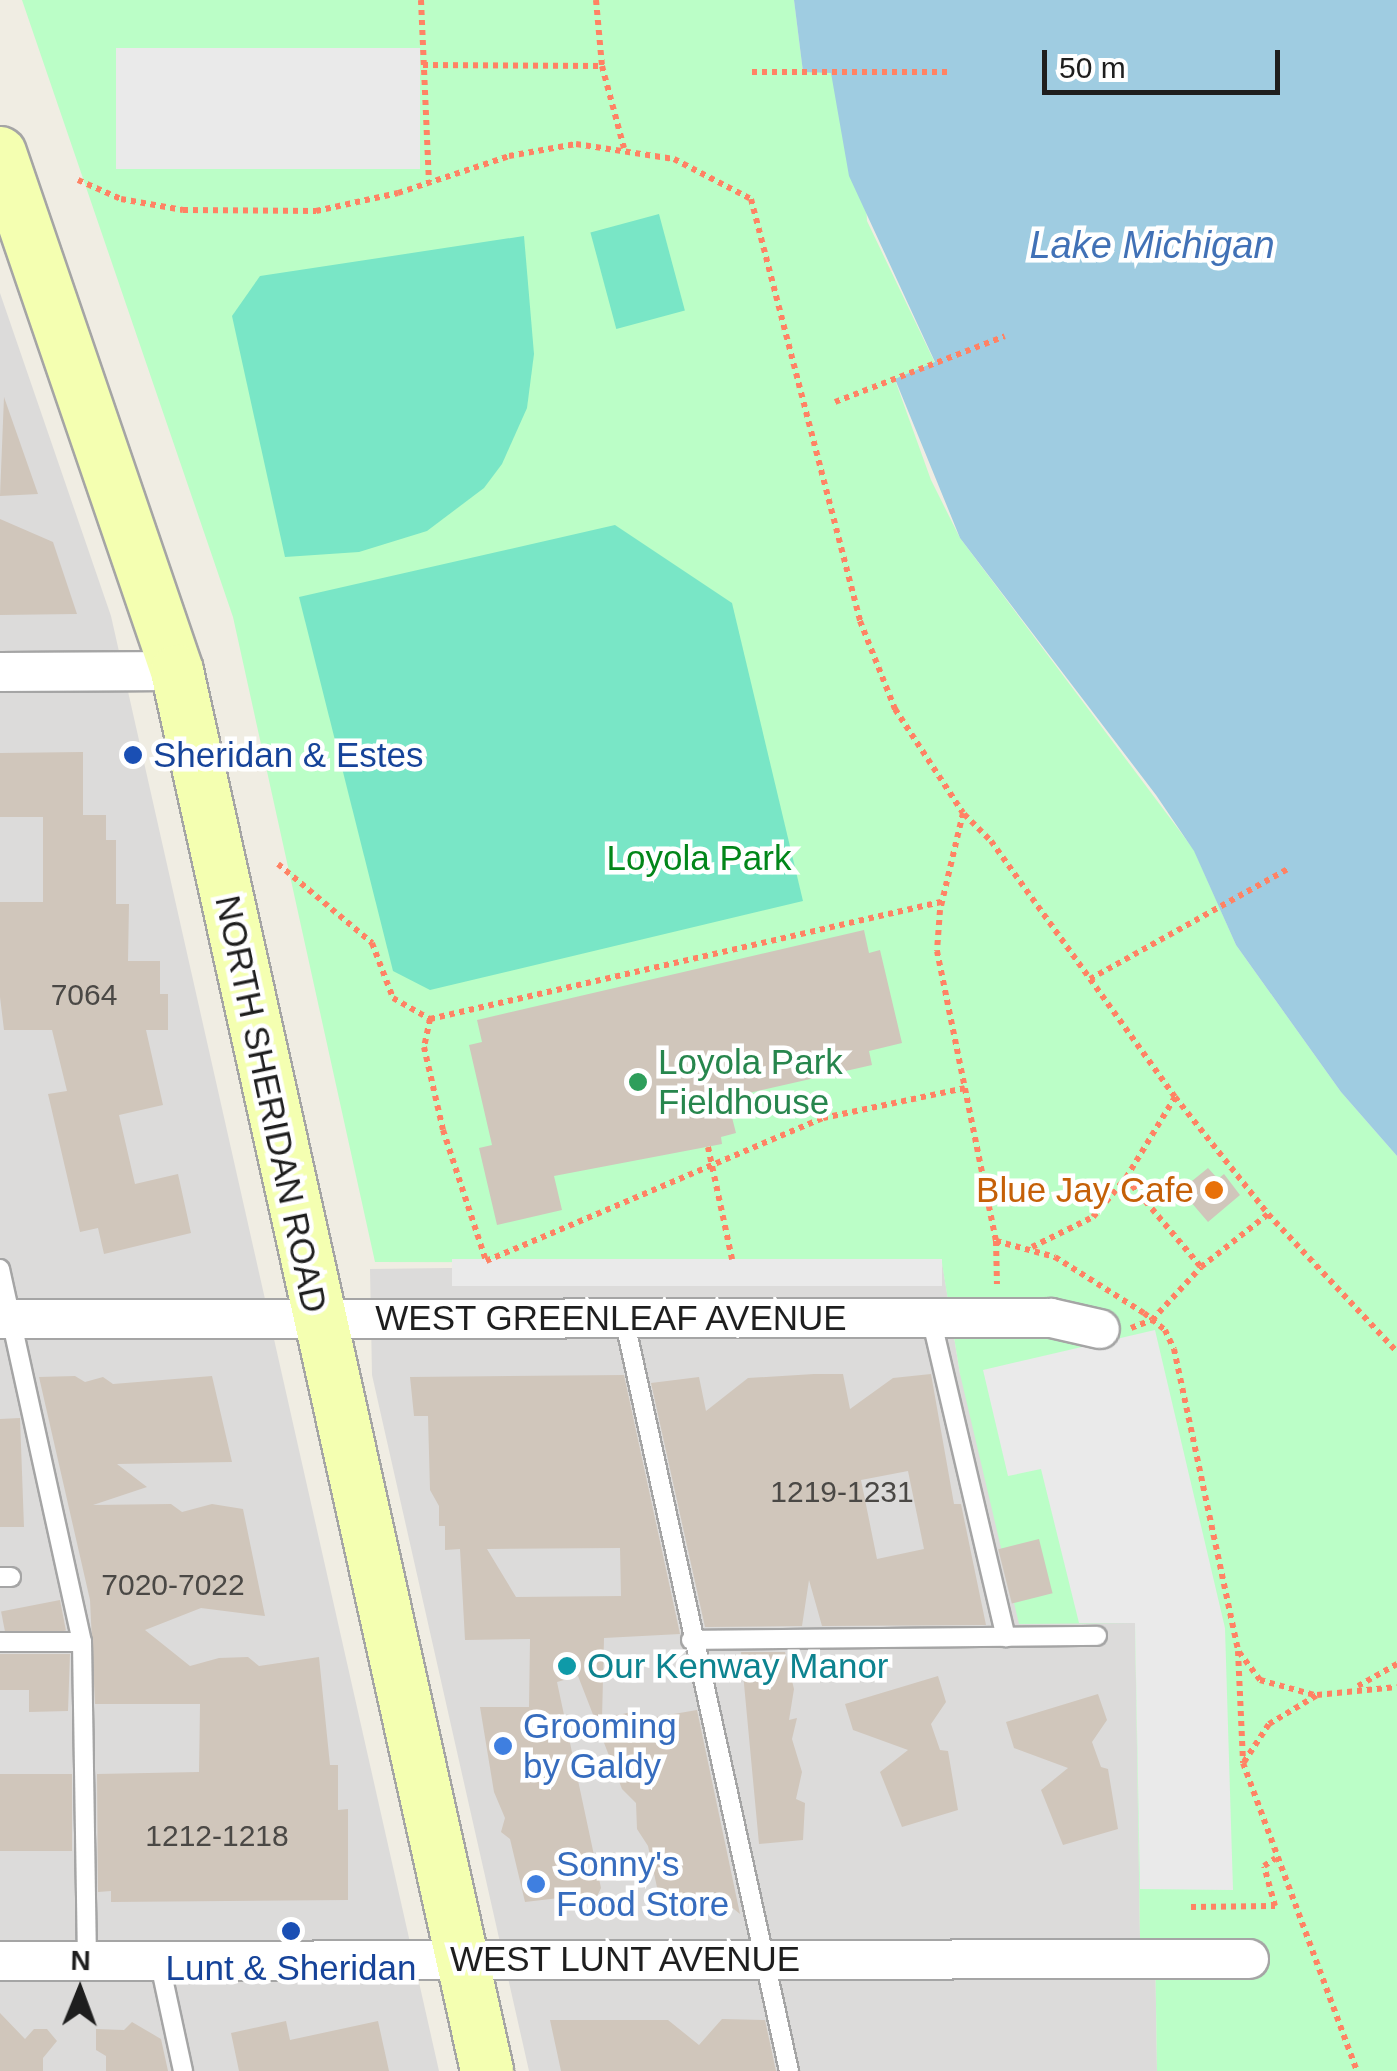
<!DOCTYPE html>
<html>
<head>
<meta charset="utf-8">
<style>
  body { margin:0 }
  #map { position:relative; width:1397px; height:2071px; overflow:hidden; background:#f0ede3; font-family:Helvetica,sans-serif }
  div>[style] { position:absolute }
  [style*='--x'] { left:calc(var(--x)*1px); top:calc(var(--y)*1px); width:calc(var(--w)*1px); rotate:calc(var(--a)*1deg) }
  .residential>* { inset:0; background:#dcdbda }
  .park>* { inset:0; background:#bbfec7 }
  .pitch>* { inset:0; background:#79e6c6; transform-origin:0 0 }
  .parking>* { inset:0; background:#eaeaea; transform-origin:0 0 }
  .water>* { inset:0; background:#9fcce1 }
  .building>* { inset:0; background:#d0c6bb; transform-origin:0 0 }
  .path>* { height:6px; margin-top:-3px; transform-origin:0; background:repeating-linear-gradient(90deg,#ff8264 0 5px,transparent 0 10px) }
  .roads { filter:drop-shadow(2px 0 #a5a5a5) drop-shadow(-2px 0 #a5a5a5) drop-shadow(0 2px #a5a5a5) drop-shadow(0 -2px #a5a5a5) }
  .service>* { height:18px; margin:-9px; padding:0 9px; transform-origin:9px; border-radius:9px; background:#fff }
  .minor>* { height:38px; margin:-19px; padding:0 19px; transform-origin:19px; border-radius:19px; background:#fff }
  .secondary>* { height:52px; margin:-26px; padding:0 26px; transform-origin:26px; border-radius:26px; background:#f4ffb1 }
  .dots>* { width:28px; height:28px; translate:-50% -50%; box-sizing:border-box; border:5px solid #fff; border-radius:50% }
  span { translate:-50% -50%; white-space:nowrap; text-align:center; line-height:1.15; -webkit-text-stroke:9px #fff; paint-order:stroke }
  .number-label { font-size:30px; color:#4a4845 }
  .number-label span { -webkit-text-stroke-width:0 }
  .transit-label { font-size:35px; color:#164399 }
  .left { translate:0 -50%; text-align:left }
  .park-label { font-size:35px; color:#028619 }
  .leisure-label { font-size:35px; color:#27864d }
  .street-label { font-size:35px; color:#1e1e1e }
  .food-label { font-size:35px; color:#c56008 }
  .right { translate:-100% -50%; text-align:right }
  .culture-label { font-size:35px; color:#0d838f }
  .shop-label { font-size:35px; color:#366cbe }
  .water-label { font-size:38px; color:#4171b6; font-style:italic }
  .north { position:absolute; left:30px; top:1941px; width:100px; height:100px; -webkit-text-stroke:8px #fff; paint-order:stroke; rotate:1deg; font-size:28px; font-weight:700; line-height:40px; text-align:center; color:#1e1e1e }
  .north::after { content:''; display:block; margin:auto; width:35px; height:45px; background:#1e1e1e; clip-path:polygon(50% 0,100% 100%,50% 72%,0 100%) }
  .scale { position:absolute; left:1042px; top:50px; width:238px; height:45px; box-sizing:border-box; border:5px solid #1e1e1e; border-top:0; padding-left:12px; font-size:30px; line-height:35px; white-space:nowrap; color:#1e1e1e; -webkit-text-stroke:8px #fff; paint-order:stroke }
</style>
</head>
<body>
<div id="map">
  <div class="residential">
    <div style="clip-path:polygon(0 293px,111px 616px,439px 2071px,0 2071px)"></div>
    <div style="clip-path:polygon(942px 1262px,960px 1374px,1135px 1622px,1140px 1937px,1155px 1939px,1157px 2071px,529px 2071px,372px 1375px,370px 1269px)"></div>
  </div>
  <div class="park">
    <div style="clip-path:polygon(22px 0,794px 0,803px 72px,858px 72px,867px 221px,935px 363px,895px 380px,931px 480px,960px 538px,1194px 850px,1236px 945px,1341px 1092px,1397px 1156px,1397px 2071px,1157px 2071px,1155px 1939px,1140px 1938px,1135px 1623px,1019px 1624px,960px 1374px,942px 1263px,375px 1262px,233px 617px)"></div>
  </div>
  <div class="pitch">
    <div style="left:659px;top:214px;width:100px;height:71px;rotate:75deg"></div>
    <div style="clip-path:polygon(524px 236px,534px 354px,527px 408px,502px 464px,484px 488px,427px 531px,359px 552px,285px 557px,232px 316px,260px 276px)"></div>
    <div style="clip-path:polygon(615px 525px,732px 603px,803px 901px,430px 990px,393px 971px,299px 597px)"></div>
  </div>
  <div class="parking">
    <div style="left:420px;top:48px;width:121px;height:304px;rotate:90deg"></div>
    <div style="left:452px;top:1259px;width:490px;height:27px"></div>
    <div style="clip-path:polygon(1155px 1330px,1225px 1628px,1233px 1890px,1140px 1889px,1135px 1623px,1079px 1623px,1041px 1469px,1008px 1476px,983px 1370px)"></div>
  </div>
  <div class="water">
    <div style="clip-path:polygon(794px 0,1397px 0,1397px 1156px,1341px 1092px,1236px 945px,1194px 851px,1156px 795px,960px 538px,895px 379px,935px 362px,849px 176px,831px 73px,803px 72px)"></div>
  </div>
  <div class="building">
    <div style="clip-path:polygon(4px 397px,38px 494px,0 496px)"></div>
    <div style="clip-path:polygon(0 519px,53px 542px,77px 614px,0 615px)"></div>
    <div style="clip-path:polygon(83px 752px,83px 815px,106px 815px,106px 840px,116px 840px,116px 904px,129px 904px,128px 961px,160px 961px,160px 994px,168px 994px,168px 1030px,146px 1030px,163px 1105px,119px 1115px,135px 1184px,178px 1174px,191px 1233px,104px 1254px,98px 1228px,80px 1232px,48px 1094px,67px 1091px,52px 1030px,4px 1030px,0 997px,0 902px,43px 902px,43px 817px,0 817px,0 753px)"></div>
    <div style="clip-path:polygon(864px 930px,869px 953px,880px 950px,902px 1043px,869px 1051px,872px 1065px,727px 1098px,736px 1133px,721px 1137px,722px 1144px,554px 1176px,562px 1210px,497px 1225px,479px 1148px,492px 1145px,469px 1045px,482px 1042px,477px 1020px)"></div>
    <div style="clip-path:polygon(1208px 1168px,1218px 1179px,1224px 1174px,1240px 1195px,1208px 1222px,1190px 1201px,1197px 1195px,1187px 1185px)"></div>
    <div style="clip-path:polygon(evenodd,814px 1374px,843px 1374px,850px 1409px,893px 1378px,931px 1374px,954px 1504px,961px 1504px,986px 1625px,822px 1626px,809px 1580px,802px 1626px,705px 1627px,651px 1383px,699px 1377px,706px 1411px,748px 1378px,814px 1374px,908px 1471px,924px 1549px,877px 1559px,861px 1480px,908px 1471px)"></div>
    <div style="clip-path:polygon(evenodd,624px 1375px,680px 1634px,604px 1638px,602px 1719px,631px 1712px,633px 1721px,697px 1710px,740px 1914px,713px 1892px,660px 1901px,648px 1846px,637px 1829px,636px 1803px,622px 1789px,578px 1676px,557px 1682px,601px 1888px,592px 1907px,576px 1896px,525px 1902px,510px 1839px,501px 1832px,505px 1818px,494px 1792px,480px 1707px,529px 1707px,530px 1639px,465px 1640px,460px 1549px,445px 1550px,445px 1526px,439px 1526px,439px 1506px,430px 1490px,428px 1416px,414px 1416px,410px 1377px,624px 1375px,620px 1548px,621px 1596px,516px 1597px,487px 1549px,620px 1548px)"></div>
    <div style="clip-path:polygon(75px 1376px,85px 1382px,103px 1377px,113px 1384px,212px 1376px,232px 1462px,117px 1464px,147px 1487px,93px 1505px,171px 1504px,182px 1512px,212px 1504px,243px 1509px,265px 1616px,201px 1608px,145px 1630px,190px 1666px,219px 1658px,248px 1657px,259px 1666px,319px 1657px,330px 1765px,338px 1765px,338px 1810px,348px 1809px,348px 1900px,111px 1902px,111px 1891px,98px 1892px,97px 1774px,199px 1772px,200px 1704px,95px 1704px,90px 1600px,39px 1377px)"></div>
    <div style="clip-path:polygon(20px 1418px,24px 1527px,0 1527px,0 1419px)"></div>
    <div style="left:1039px;top:1539px;width:56px;height:42px;rotate:76deg"></div>
    <div style="left:60px;top:1600px;width:31px;height:60px;rotate:79deg"></div>
    <div style="clip-path:polygon(741px 1652px,785px 1652px,794px 1689px,789px 1720px,797px 1718px,792px 1739px,802px 1772px,796px 1799px,805px 1803px,803px 1840px,759px 1844px)"></div>
    <div style="clip-path:polygon(0 1654px,70px 1654px,68px 1711px,29px 1712px,29px 1690px,0 1690px)"></div>
    <div style="clip-path:polygon(938px 1676px,946px 1702px,931px 1724px,940px 1750px,948px 1751px,958px 1810px,902px 1827px,880px 1772px,908px 1750px,853px 1730px,845px 1704px)"></div>
    <div style="clip-path:polygon(1098px 1694px,1107px 1720px,1092px 1742px,1101px 1767px,1108px 1769px,1118px 1829px,1063px 1845px,1041px 1790px,1068px 1768px,1014px 1748px,1006px 1722px)"></div>
    <div style="left:0;top:1774px;width:72px;height:77px"></div>
    <div style="clip-path:polygon(0 2013px,25px 2039px,34px 2029px,47px 2029px,57px 2041px,43px 2058px,43px 2071px,0 2071px)"></div>
    <div style="clip-path:polygon(722px 2019px,765px 2020px,776px 2071px,561px 2071px,550px 2020px,668px 2020px,699px 2045px)"></div>
    <div style="clip-path:polygon(286px 2021px,290px 2040px,378px 2021px,389px 2071px,239px 2071px,231px 2033px)"></div>
    <div style="clip-path:polygon(132px 2022px,161px 2039px,168px 2071px,106px 2071px,106px 2056px,96px 2050px,96px 2029px,124px 2030px)"></div>
  </div>
  <div class="path">
    <div style="--x:421;--y:0;--w:182;--a:87.5"></div>
    <div style="--x:596;--y:0;--w:66;--a:84.8"></div>
    <div style="--x:602;--y:66;--w:85;--a:75"></div>
    <div style="--x:423;--y:65;--w:179;--a:0.3"></div>
    <div style="--x:752;--y:72;--w:195;--a:0"></div>
    <div style="--x:78;--y:180;--w:47;--a:23.8"></div>
    <div style="--x:121;--y:199;--w:63;--a:10.1"></div>
    <div style="--x:183;--y:210;--w:133;--a:0.4"></div>
    <div style="--x:316;--y:211;--w:84;--a:-12.4"></div>
    <div style="--x:398;--y:193;--w:117;--a:-18.4"></div>
    <div style="--x:509;--y:156;--w:68;--a:-10.2"></div>
    <div style="--x:576;--y:144;--w:99;--a:8.7"></div>
    <div style="--x:674;--y:159;--w:87;--a:27.5"></div>
    <div style="--x:751;--y:199;--w:436;--a:75.5"></div>
    <div style="--x:860;--y:621;--w:95;--a:68.3"></div>
    <div style="--x:895;--y:709;--w:124;--a:56.8"></div>
    <div style="--x:963;--y:813;--w:100;--a:103.3"></div>
    <div style="--x:940;--y:910;--w:41;--a:94.2"></div>
    <div style="--x:937;--y:951;--w:296;--a:78.5"></div>
    <div style="--x:996;--y:1241;--w:61;--a:15.2"></div>
    <div style="--x:1055;--y:1257;--w:105;--a:32.2"></div>
    <div style="--x:1144;--y:1313;--w:27;--a:39"></div>
    <div style="--x:1165;--y:1330;--w:21;--a:65"></div>
    <div style="--x:1174;--y:1349;--w:309;--a:78"></div>
    <div style="--x:1238;--y:1651;--w:112;--a:87.4"></div>
    <div style="--x:1243;--y:1763;--w:328;--a:69.7"></div>
    <div style="--x:835;--y:402;--w:182;--a:-21.2"></div>
    <div style="--x:964;--y:814;--w:38;--a:45"></div>
    <div style="--x:991;--y:841;--w:315;--a:54.3"></div>
    <div style="--x:1175;--y:1097;--w:149;--a:51.5"></div>
    <div style="--x:1268;--y:1214;--w:189;--a:46.9"></div>
    <div style="--x:278;--y:864;--w:123;--a:40"></div>
    <div style="--x:372;--y:943;--w:59;--a:69.1"></div>
    <div style="--x:393;--y:998;--w:43;--a:29.6"></div>
    <div style="--x:430;--y:1019;--w:524;--a:-12.9"></div>
    <div style="--x:1090;--y:979;--w:227;--a:-29.1"></div>
    <div style="--x:430;--y:1019;--w:29;--a:102"></div>
    <div style="--x:424;--y:1047;--w:85;--a:77.1"></div>
    <div style="--x:443;--y:1130;--w:138;--a:71.8"></div>
    <div style="--x:486;--y:1261;--w:366;--a:-23"></div>
    <div style="--x:823;--y:1118;--w:145;--a:-11.9"></div>
    <div style="--x:708;--y:1147;--w:115;--a:77.9"></div>
    <div style="--x:1126;--y:1178;--w:116;--a:49.9"></div>
    <div style="--x:996;--y:1241;--w:43;--a:88.7"></div>
    <div style="--x:1032;--y:1247;--w:68;--a:-26.2"></div>
    <div style="--x:1093;--y:1217;--w:51;--a:-49.8"></div>
    <div style="--x:1126;--y:1178;--w:95;--a:-58.8"></div>
    <div style="--x:1131;--y:1328;--w:22;--a:-21"></div>
    <div style="--x:1152;--y:1320;--w:72;--a:-47.2"></div>
    <div style="--x:1201;--y:1267;--w:85;--a:-38.3"></div>
    <div style="--x:1239;--y:1652;--w:35;--a:53"></div>
    <div style="--x:1260;--y:1680;--w:57;--a:15.3"></div>
    <div style="--x:1358;--y:1686;--w:45;--a:-29.4"></div>
    <div style="--x:1244;--y:1762;--w:45;--a:-56.7"></div>
    <div style="--x:1269;--y:1724;--w:56;--a:-31.1"></div>
    <div style="--x:1317;--y:1695;--w:80;--a:-5.7"></div>
    <div style="--x:1191;--y:1907;--w:84;--a:-0.7"></div>
    <div style="--x:1275;--y:1906;--w:41;--a:-105.4"></div>
    <div style="--x:1264;--y:1866;--w:14;--a:-34"></div>
  </div>
  <div class="roads">
    <div class="service">
      <div style="--x:0;--y:1269;--w:382;--a:77.6"></div>
      <div style="--x:82;--y:1642;--w:318;--a:89.1"></div>
      <div style="--x:624;--y:1318;--w:771;--a:77.64"></div>
      <div style="--x:931;--y:1318;--w:328;--a:76.8"></div>
      <div style="--x:0;--y:1577;--w:11;--a:0"></div>
      <div style="--x:691;--y:1640;--w:406;--a:-0.6"></div>
      <div style="--x:0;--y:1642;--w:82;--a:0"></div>
      <div style="--x:159;--y:1960;--w:114;--a:77.8"></div>
    </div>
    <div class="minor">
      <div style="--x:0;--y:672;--w:177;--a:-0.3"></div>
      <div style="--x:0;--y:1319;--w:1051;--a:-0.05"></div>
      <div style="--x:1051;--y:1318;--w:50;--a:12.7"></div>
      <div style="--x:0;--y:1961;--w:1249;--a:-0.09"></div>
    </div>
    <div class="secondary">
      <div style="--x:0;--y:153;--w:547;--a:71.13"></div>
      <div style="--x:177;--y:671;--w:1434;--a:77.51"></div>
    </div>
  </div>
  <div class="dots">
    <div style="left:133px;top:755px;background:#1a4fb4"></div>
    <div style="left:638px;top:1082px;background:#2e9e5b"></div>
    <div style="left:1214px;top:1190px;background:#e8710a"></div>
    <div style="left:567px;top:1666px;background:#0f9aa8"></div>
    <div style="left:503px;top:1746px;background:#3f7fe0"></div>
    <div style="left:536px;top:1884px;background:#3f7fe0"></div>
    <div style="left:291px;top:1931px;background:#1a4fb4"></div>
  </div>
  <div class="number-label">
    <span style="left:84px;top:995px">7064</span>
    <span style="left:842px;top:1492px">1219-1231</span>
    <span style="left:173px;top:1585px">7020-7022</span>
    <span style="left:217px;top:1836px">1212-1218</span>
  </div>
  <div class="transit-label">
    <span class="left" style="left:153px;top:755px">Sheridan &amp; Estes</span>
    <span style="left:291px;top:1968px">Lunt &amp; Sheridan</span>
  </div>
  <div class="park-label">
    <span style="left:699px;top:858px">Loyola Park</span>
  </div>
  <div class="leisure-label">
    <span class="left" style="left:658px;top:1082px">Loyola Park<br>Fieldhouse</span>
  </div>
  <div class="street-label">
    <span style="left:271px;top:1104px;rotate:78deg">NORTH SHERIDAN ROAD</span>
    <span style="left:611px;top:1318px">WEST GREENLEAF AVENUE</span>
    <span style="left:625px;top:1959px">WEST LUNT AVENUE</span>
  </div>
  <div class="food-label">
    <span class="right" style="left:1194px;top:1190px">Blue Jay Cafe</span>
  </div>
  <div class="culture-label">
    <span class="left" style="left:587px;top:1666px">Our Kenway Manor</span>
  </div>
  <div class="shop-label">
    <span class="left" style="left:523px;top:1746px">Grooming<br>by Galdy</span>
    <span class="left" style="left:556px;top:1884px">Sonny's<br>Food Store</span>
  </div>
  <div class="water-label">
    <span style="left:1152px;top:246px">Lake Michigan</span>
  </div>
  <div class="north">N</div>
  <div class="scale">50 m</div>
</div>
</body>
</html>
